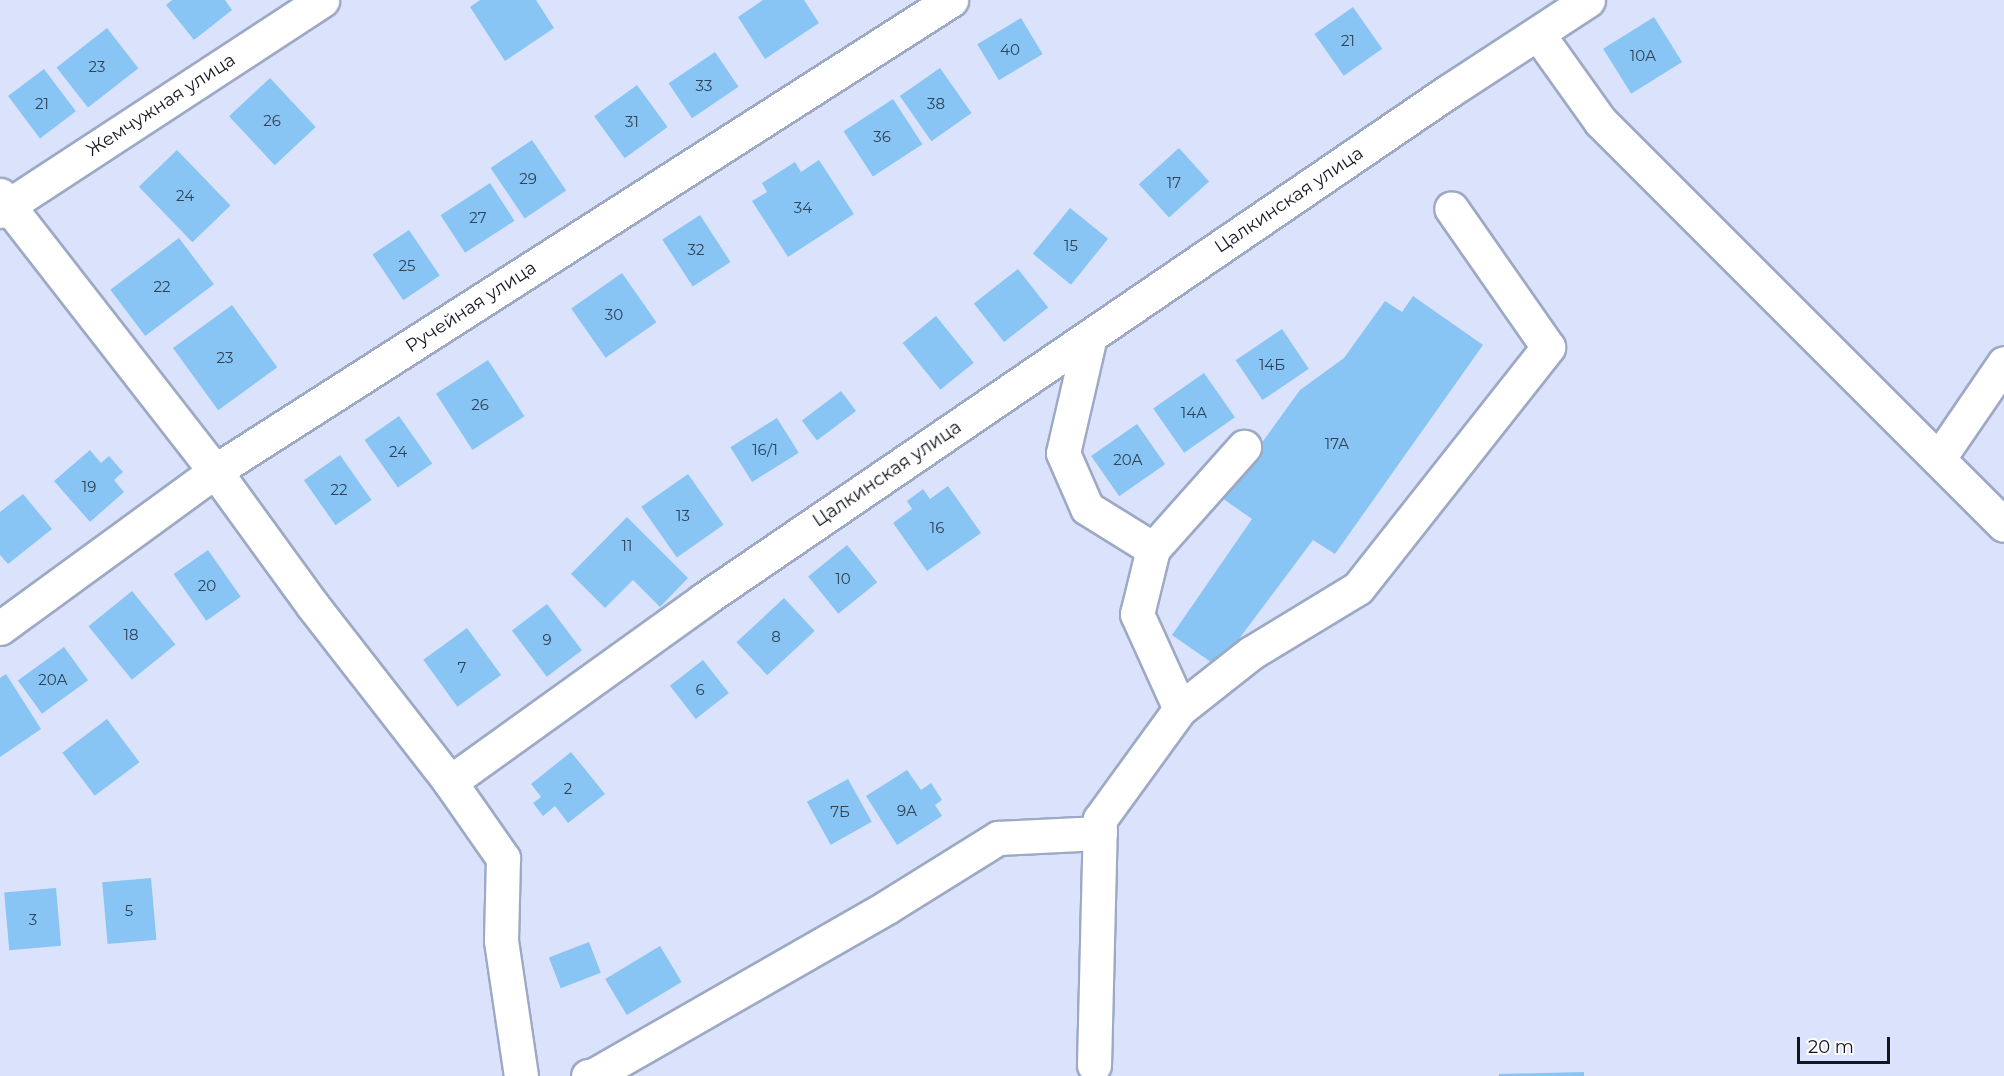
<!DOCTYPE html>
<html>
<head>
<meta charset="utf-8">
<style>
  body { margin:0 }
  #map { position:relative; width:2004px; height:1076px; overflow:hidden; background:#dae3fb; font-family:Montserrat,sans-serif }
  div>[style] { position:absolute }
  [style*='--x'] { left:calc(var(--x)*1px); top:calc(var(--y)*1px); width:calc(var(--w)*1px); rotate:calc(var(--a)*1deg) }
  .building>* { inset:0; background:#88c5f4; transform-origin:0 0 }
  .roads { filter:drop-shadow(2px 0 #9da9c5) drop-shadow(-2px 0 #9da9c5) drop-shadow(0 2px #9da9c5) drop-shadow(0 -2px #9da9c5) }
  .minor>* { height:33px; margin:-16.5px; padding:0 16.5px; transform-origin:16.5px; border-radius:16.5px; background:#fff }
  span { translate:-50% -50%; white-space:nowrap; text-align:center; line-height:1.15; -webkit-text-stroke:4.5px #fff; paint-order:stroke }
  .number-label { font-size:15px; color:#304255 }
  .number-label span { -webkit-text-stroke-width:0 }
  .street-label { font-size:18px; color:#121620 }
  .scale { position:absolute; left:1797px; top:1037px; width:93px; height:27px; box-sizing:border-box; border:3px solid #121620; border-top:0; padding-left:8px; font-size:18px; line-height:21px; white-space:nowrap; color:#121620; -webkit-text-stroke:4px #fff; paint-order:stroke }
</style>
</head>
<body>
<div id="map">
  <div class="building">
    <div style="clip-path:polygon(172px 0,225px 0,232px 10px,194px 40px,166px 5px)"></div>
    <div style="clip-path:polygon(480px 0,536px 0,554px 28px,505px 61px,470px 7px)"></div>
    <div style="clip-path:polygon(763px 0,804px 0,819px 23px,765px 59px,738px 17px)"></div>
    <div style="left:1353px;top:7px;width:51px;height:47px;rotate:55deg"></div>
    <div style="left:1654px;top:17px;width:53px;height:60px;rotate:58deg"></div>
    <div style="left:1021px;top:18px;width:42px;height:51px;rotate:59deg"></div>
    <div style="left:107px;top:28px;width:51px;height:64px;rotate:52deg"></div>
    <div style="left:715px;top:52px;width:42px;height:56px;rotate:56deg"></div>
    <div style="left:940px;top:68px;width:55px;height:49px;rotate:55deg"></div>
    <div style="left:44px;top:69px;width:53px;height:45px;rotate:53deg"></div>
    <div style="left:270px;top:78px;width:67px;height:56px;rotate:47deg"></div>
    <div style="left:637px;top:85px;width:52px;height:53px;rotate:54deg"></div>
    <div style="left:893px;top:99px;width:54px;height:59px;rotate:57deg"></div>
    <div style="left:532px;top:140px;width:61px;height:50px;rotate:56deg"></div>
    <div style="left:1179px;top:148px;width:45px;height:54px;rotate:48deg"></div>
    <div style="left:177px;top:150px;width:77px;height:53px;rotate:46deg"></div>
    <div style="clip-path:polygon(819px 160px,854px 214px,788px 257px,752px 201px,767px 192px,762px 183px,795px 162px,801px 172px)"></div>
    <div style="left:490px;top:183px;width:45px;height:59px;rotate:57deg"></div>
    <div style="left:1070px;top:208px;width:49px;height:59px;rotate:39deg"></div>
    <div style="left:700px;top:215px;width:56px;height:45px;rotate:57deg"></div>
    <div style="left:409px;top:230px;width:55px;height:44px;rotate:56deg"></div>
    <div style="left:179px;top:238px;width:58px;height:86px;rotate:53deg"></div>
    <div style="left:1018px;top:269px;width:49px;height:56px;rotate:52deg"></div>
    <div style="left:622px;top:273px;width:60px;height:62px;rotate:55deg"></div>
    <div style="clip-path:polygon(1413px 296px,1483px 345px,1335px 554px,1313px 540px,1218px 667px,1172px 635px,1252px 519px,1222px 498px,1300px 390px,1344px 358px,1385px 301px,1402px 312px)"></div>
    <div style="left:232px;top:305px;width:77px;height:73px;rotate:54deg"></div>
    <div style="left:936px;top:316px;width:60px;height:43px;rotate:51deg"></div>
    <div style="left:1282px;top:329px;width:48px;height:56px;rotate:56deg"></div>
    <div style="left:488px;top:360px;width:67px;height:62px;rotate:57deg"></div>
    <div style="left:1204px;top:373px;width:54px;height:62px;rotate:55deg"></div>
    <div style="left:841px;top:391px;width:25px;height:49px;rotate:53deg"></div>
    <div style="left:399px;top:416px;width:58px;height:42px;rotate:55deg"></div>
    <div style="left:777px;top:418px;width:41px;height:55px;rotate:58deg"></div>
    <div style="left:1137px;top:424px;width:49px;height:56px;rotate:55deg"></div>
    <div style="clip-path:polygon(90px 450px,101px 463px,109px 456px,123px 472px,114px 480px,124px 492px,90px 522px,54px 481px)"></div>
    <div style="left:340px;top:455px;width:55px;height:44px;rotate:55deg"></div>
    <div style="left:688px;top:474px;width:62px;height:57px;rotate:55deg"></div>
    <div style="clip-path:polygon(948px 486px,981px 533px,927px 571px,893px 523px,912px 509px,907px 501px,923px 489px,930px 499px)"></div>
    <div style="clip-path:polygon(23px 494px,52px 529px,8px 564px,0 555px,0 512px)"></div>
    <div style="clip-path:polygon(627px 517px,688px 578px,660px 607px,633px 580px,605px 608px,571px 574px)"></div>
    <div style="left:847px;top:545px;width:48px;height:50px;rotate:51deg"></div>
    <div style="left:208px;top:550px;width:57px;height:42px;rotate:55deg"></div>
    <div style="left:132px;top:591px;width:69px;height:56px;rotate:51deg"></div>
    <div style="left:784px;top:598px;width:45px;height:65px;rotate:47deg"></div>
    <div style="left:547px;top:604px;width:58px;height:44px;rotate:53deg"></div>
    <div style="left:467px;top:628px;width:58px;height:54px;rotate:54deg"></div>
    <div style="left:64px;top:647px;width:41px;height:57px;rotate:54deg"></div>
    <div style="left:703px;top:660px;width:42px;height:42px;rotate:52deg"></div>
    <div style="clip-path:polygon(6px 674px,41px 729px,0 757px,0 678px)"></div>
    <div style="left:107px;top:719px;width:54px;height:56px;rotate:53deg"></div>
    <div style="clip-path:polygon(571px 752px,605px 794px,568px 823px,555px 806px,543px 816px,533px 803px,541px 797px,531px 784px)"></div>
    <div style="clip-path:polygon(907px 770px,921px 790px,931px 783px,942px 800px,935px 805px,942px 816px,897px 845px,866px 796px)"></div>
    <div style="left:848px;top:779px;width:49px;height:47px;rotate:61deg"></div>
    <div style="left:151px;top:878px;width:62px;height:49px;rotate:85deg"></div>
    <div style="left:56px;top:888px;width:58px;height:52px;rotate:85deg"></div>
    <div style="left:589px;top:942px;width:33px;height:43px;rotate:69deg"></div>
    <div style="left:660px;top:946px;width:42px;height:64px;rotate:59deg"></div>
    <div style="clip-path:polygon(1584px 1072px,1584px 1076px,1499px 1076px,1499px 1074px)"></div>
  </div>
  <div class="roads">
    <div class="minor">
      <div style="--x:1538;--y:34;--w:107;--a:54.5"></div>
      <div style="--x:1600;--y:121;--w:571;--a:45"></div>
      <div style="--x:0;--y:195;--w:350;--a:52.1"></div>
      <div style="--x:215;--y:471;--w:167;--a:54"></div>
      <div style="--x:313;--y:606;--w:223;--a:52.1"></div>
      <div style="--x:0;--y:211;--w:385;--a:-33.2"></div>
      <div style="--x:1090;--y:336;--w:120;--a:103"></div>
      <div style="--x:1063;--y:453;--w:60;--a:66.4"></div>
      <div style="--x:1087;--y:508;--w:78;--a:31.8"></div>
      <div style="--x:1153;--y:549;--w:137;--a:-48.3"></div>
      <div style="--x:1939;--y:458;--w:115;--a:-55.6"></div>
      <div style="--x:1153;--y:549;--w:67;--a:103.8"></div>
      <div style="--x:1137;--y:614;--w:104;--a:65.6"></div>
      <div style="--x:0;--y:628;--w:266;--a:-36.1"></div>
      <div style="--x:215;--y:471;--w:874;--a:-32.62"></div>
      <div style="--x:1094;--y:1065;--w:246;--a:-88.6"></div>
      <div style="--x:1100;--y:819;--w:136;--a:-54"></div>
      <div style="--x:1180;--y:709;--w:90;--a:-38.3"></div>
      <div style="--x:1251;--y:653;--w:125;--a:-31.3"></div>
      <div style="--x:1358;--y:588;--w:307;--a:-51.7"></div>
      <div style="--x:1548;--y:347;--w:169;--a:-124.9"></div>
      <div style="--x:521;--y:1076;--w:137;--a:-98.4"></div>
      <div style="--x:501;--y:940;--w:82;--a:-88.6"></div>
      <div style="--x:503;--y:858;--w:93;--a:-124.9"></div>
      <div style="--x:450;--y:782;--w:312;--a:-35.7"></div>
      <div style="--x:703;--y:600;--w:903;--a:-34.31"></div>
      <div style="--x:1449;--y:91;--w:166;--a:-33.2"></div>
      <div style="--x:588;--y:1076;--w:6;--a:-9"></div>
      <div style="--x:594;--y:1075;--w:338;--a:-29.8"></div>
      <div style="--x:887;--y:907;--w:131;--a:-31.9"></div>
      <div style="--x:998;--y:838;--w:102;--a:-2.8"></div>
    </div>
  </div>
  <div class="number-label">
    <span style="left:1348px;top:41px">21</span>
    <span style="left:1010px;top:50px">40</span>
    <span style="left:1643px;top:56px">10А</span>
    <span style="left:97px;top:67px">23</span>
    <span style="left:704px;top:86px">33</span>
    <span style="left:42px;top:104px">21</span>
    <span style="left:936px;top:104px">38</span>
    <span style="left:272px;top:121px">26</span>
    <span style="left:632px;top:122px">31</span>
    <span style="left:882px;top:137px">36</span>
    <span style="left:528px;top:179px">29</span>
    <span style="left:1174px;top:183px">17</span>
    <span style="left:185px;top:196px">24</span>
    <span style="left:803px;top:208px">34</span>
    <span style="left:478px;top:218px">27</span>
    <span style="left:1071px;top:246px">15</span>
    <span style="left:696px;top:250px">32</span>
    <span style="left:407px;top:266px">25</span>
    <span style="left:162px;top:287px">22</span>
    <span style="left:614px;top:315px">30</span>
    <span style="left:225px;top:358px">23</span>
    <span style="left:1272px;top:365px">14Б</span>
    <span style="left:480px;top:405px">26</span>
    <span style="left:1194px;top:413px">14А</span>
    <span style="left:1337px;top:444px">17А</span>
    <span style="left:765px;top:450px">16/1</span>
    <span style="left:398px;top:452px">24</span>
    <span style="left:1128px;top:460px">20А</span>
    <span style="left:89px;top:487px">19</span>
    <span style="left:339px;top:490px">22</span>
    <span style="left:683px;top:516px">13</span>
    <span style="left:937px;top:528px">16</span>
    <span style="left:627px;top:546px">11</span>
    <span style="left:843px;top:579px">10</span>
    <span style="left:207px;top:586px">20</span>
    <span style="left:131px;top:635px">18</span>
    <span style="left:776px;top:637px">8</span>
    <span style="left:547px;top:640px">9</span>
    <span style="left:462px;top:668px">7</span>
    <span style="left:53px;top:680px">20А</span>
    <span style="left:700px;top:690px">6</span>
    <span style="left:568px;top:789px">2</span>
    <span style="left:907px;top:811px">9А</span>
    <span style="left:840px;top:812px">7Б</span>
    <span style="left:129px;top:911px">5</span>
    <span style="left:33px;top:920px">3</span>
  </div>
  <div class="street-label">
    <span style="left:161px;top:105px;rotate:-33deg">Жемчужная улица</span>
    <span style="left:1289px;top:200px;rotate:-34deg">Цалкинская улица</span>
    <span style="left:471px;top:307px;rotate:-33deg">Ручейная улица</span>
    <span style="left:887px;top:474px;rotate:-34deg">Цалкинская улица</span>
  </div>
  <div class="scale">20 m</div>
</div>
</body>
</html>
